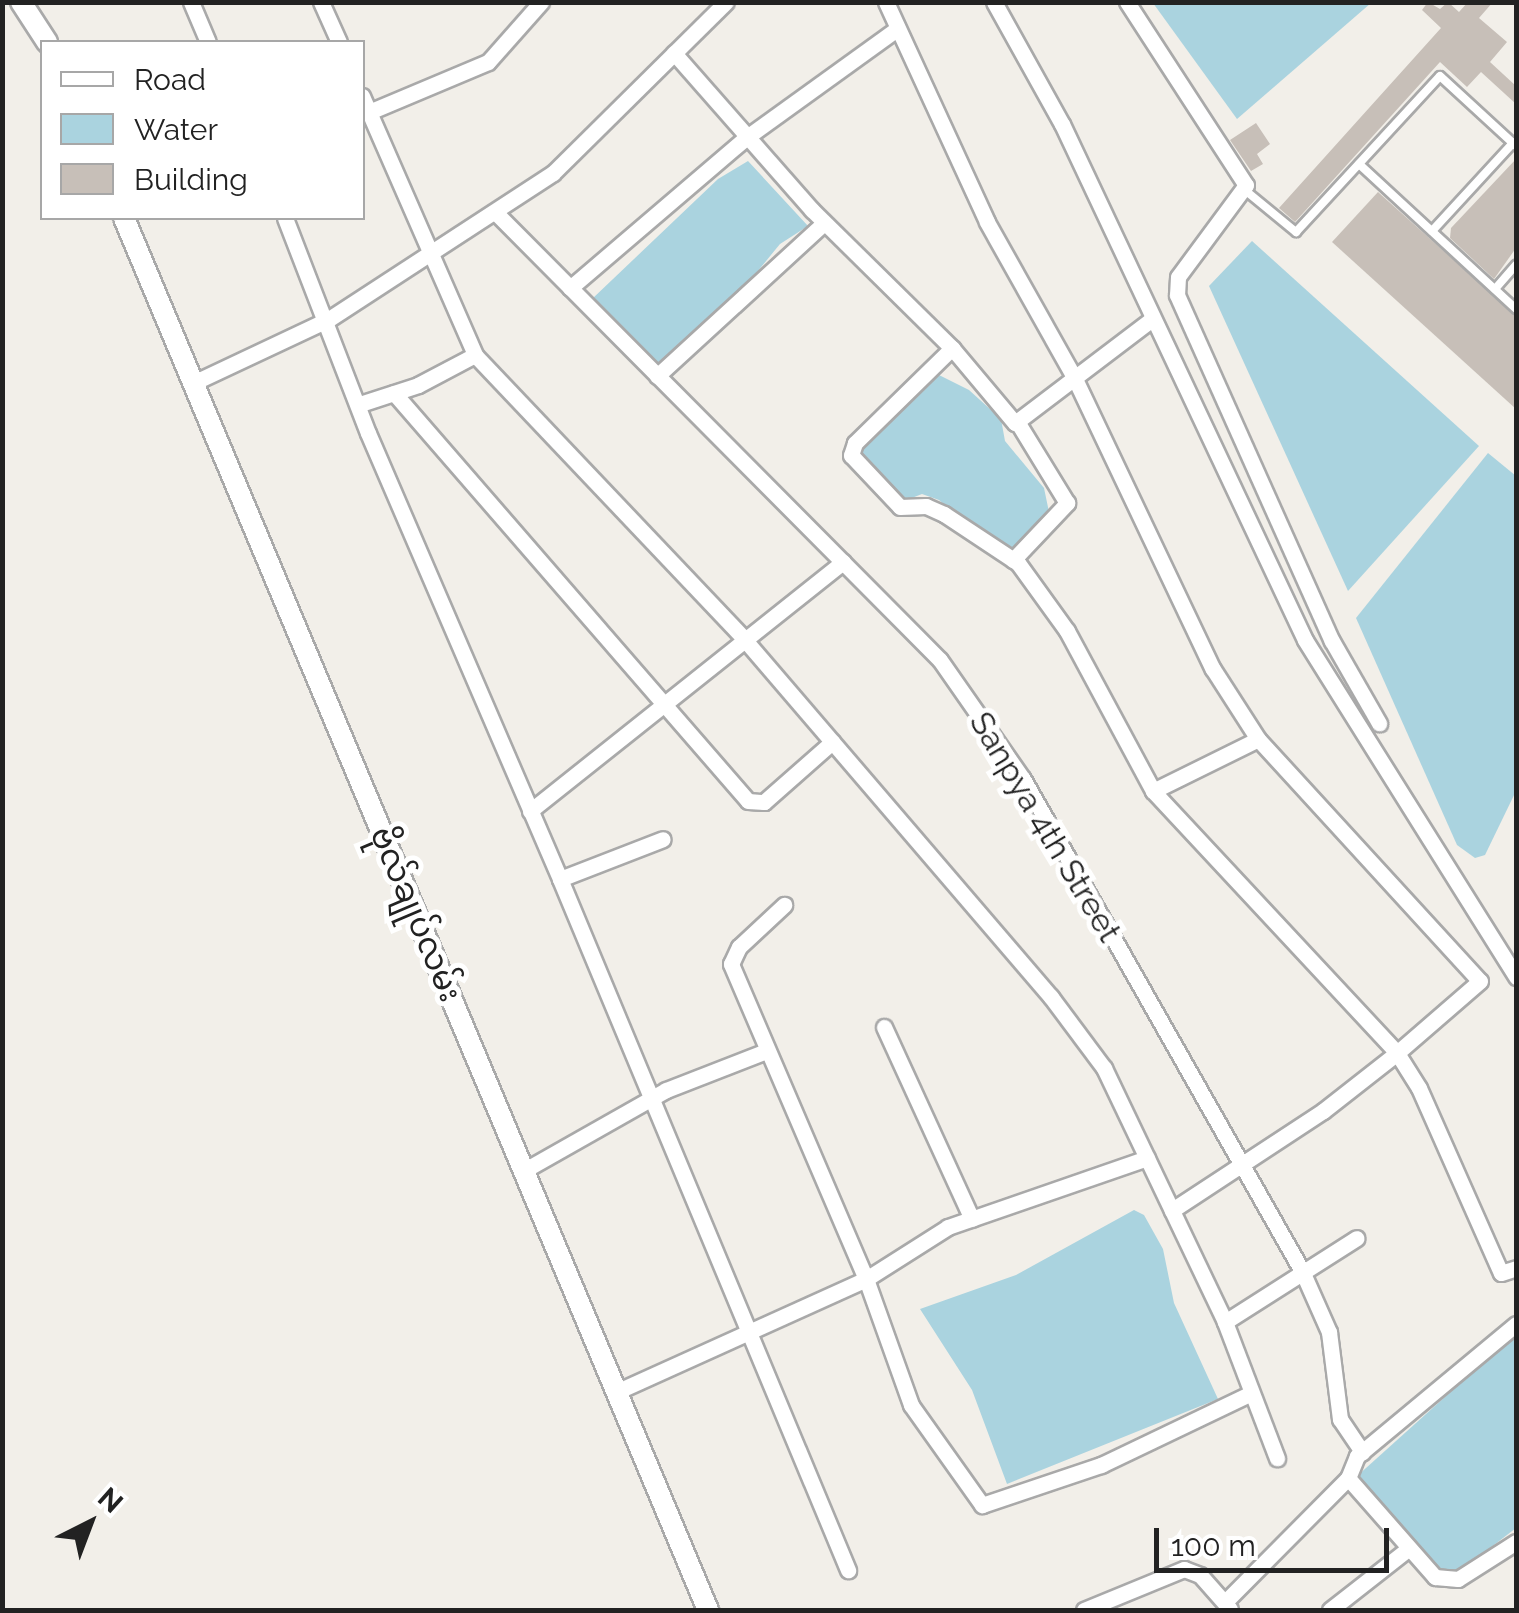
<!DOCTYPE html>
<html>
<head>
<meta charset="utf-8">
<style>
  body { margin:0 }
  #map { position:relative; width:1519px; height:1613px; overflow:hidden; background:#f2efe9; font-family:Raleway,"Noto Sans Myanmar",sans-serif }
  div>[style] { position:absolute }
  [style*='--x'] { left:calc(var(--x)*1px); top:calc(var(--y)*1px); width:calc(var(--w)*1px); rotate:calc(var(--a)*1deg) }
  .water>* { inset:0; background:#aad3df }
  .building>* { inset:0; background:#c7bfb8 }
  .roads { filter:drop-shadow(2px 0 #a9a9a9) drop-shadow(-2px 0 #a9a9a9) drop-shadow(0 2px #a9a9a9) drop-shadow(0 -2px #a9a9a9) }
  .service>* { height:8px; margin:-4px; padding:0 4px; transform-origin:4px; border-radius:4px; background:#fff }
  .minor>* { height:15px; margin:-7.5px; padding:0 7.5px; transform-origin:7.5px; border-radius:7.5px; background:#fff }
  .tertiary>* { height:20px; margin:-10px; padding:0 10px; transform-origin:10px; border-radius:10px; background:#fff }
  span { translate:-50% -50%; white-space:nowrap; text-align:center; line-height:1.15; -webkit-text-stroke:10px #fff; paint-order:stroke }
  .street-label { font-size:32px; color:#222 }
  .frame { position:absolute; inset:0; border:5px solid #222; pointer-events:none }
  .legend { position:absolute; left:40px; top:40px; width:325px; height:180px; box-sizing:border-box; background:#fff; border:2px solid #a7a7a7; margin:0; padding:12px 18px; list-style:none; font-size:30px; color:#222 }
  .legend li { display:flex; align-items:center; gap:20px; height:50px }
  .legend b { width:50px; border:2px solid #a7a7a7 }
  .north { position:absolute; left:40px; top:1473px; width:100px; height:100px; -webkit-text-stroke:8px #fff; paint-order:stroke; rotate:42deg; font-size:28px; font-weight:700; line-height:40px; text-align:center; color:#222 }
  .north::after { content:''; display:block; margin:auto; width:35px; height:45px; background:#222; clip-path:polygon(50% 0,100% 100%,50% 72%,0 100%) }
  .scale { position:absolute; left:1154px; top:1528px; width:235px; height:45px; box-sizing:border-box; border:5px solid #222; border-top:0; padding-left:12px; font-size:30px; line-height:35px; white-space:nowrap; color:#222; -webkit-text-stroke:8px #fff; paint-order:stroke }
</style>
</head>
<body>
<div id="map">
  <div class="water">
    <div style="clip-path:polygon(1153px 3px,1371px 2px,1371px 3px,1237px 119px)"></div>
    <div style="clip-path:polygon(748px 161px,808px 226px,780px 244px,734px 300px,659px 365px,592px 299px,718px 179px)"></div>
    <div style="clip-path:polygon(1252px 241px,1479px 446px,1348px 591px,1209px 286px)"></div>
    <div style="clip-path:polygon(935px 373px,969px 390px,1001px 419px,1005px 441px,1044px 488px,1049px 512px,1025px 542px,1006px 551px,994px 547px,939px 500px,922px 494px,904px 501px,857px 453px)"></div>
    <div style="clip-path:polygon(1488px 453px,1516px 476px,1516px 791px,1485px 855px,1475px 858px,1457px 845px,1356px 618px)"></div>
    <div style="clip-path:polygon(1134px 1210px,1144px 1215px,1163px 1249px,1174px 1303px,1218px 1399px,1007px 1484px,972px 1390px,920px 1309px,1016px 1275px)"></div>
    <div style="clip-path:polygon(1516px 1333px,1516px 1528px,1459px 1572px,1439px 1571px,1356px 1477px)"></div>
  </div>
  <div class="building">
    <div style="clip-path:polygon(1428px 2px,1440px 9px,1448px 2px,1459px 12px,1468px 2px,1493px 2px,1479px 18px,1507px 42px,1490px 62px,1516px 86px,1516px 104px,1481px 72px,1467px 87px,1440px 62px,1295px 222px,1279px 208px,1441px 28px,1422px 10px)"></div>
    <div style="clip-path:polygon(1256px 123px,1270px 144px,1257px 154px,1263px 164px,1251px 171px,1230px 140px)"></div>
    <div style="clip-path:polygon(1516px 159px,1516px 248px,1494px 279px,1450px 238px,1451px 228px)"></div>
    <div style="clip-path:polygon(1378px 192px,1516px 316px,1516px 409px,1332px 242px)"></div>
  </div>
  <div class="roads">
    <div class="service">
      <div style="--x:1359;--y:164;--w:214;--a:42.7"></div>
      <div style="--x:1246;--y:191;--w:65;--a:39.4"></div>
      <div style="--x:1296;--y:232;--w:212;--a:-47.3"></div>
      <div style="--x:1440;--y:76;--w:103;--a:42.6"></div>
      <div style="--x:1432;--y:231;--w:120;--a:-47.4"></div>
      <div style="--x:1495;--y:289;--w:32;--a:-49"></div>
    </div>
    <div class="minor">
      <div style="--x:191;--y:2;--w:43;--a:67"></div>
      <div style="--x:321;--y:2;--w:44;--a:65.8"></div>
      <div style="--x:886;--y:2;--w:242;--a:65.3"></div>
      <div style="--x:987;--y:222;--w:180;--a:60.7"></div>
      <div style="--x:1075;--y:379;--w:321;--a:64.6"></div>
      <div style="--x:1213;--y:669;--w:83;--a:57.3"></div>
      <div style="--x:1258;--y:739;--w:328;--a:47.5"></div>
      <div style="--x:1480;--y:981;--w:110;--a:139.1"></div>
      <div style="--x:1397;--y:1053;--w:41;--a:57.8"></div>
      <div style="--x:1419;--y:1088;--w:202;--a:66.1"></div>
      <div style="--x:1501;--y:1273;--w:16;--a:-18"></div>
      <div style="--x:994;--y:2;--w:140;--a:60.9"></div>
      <div style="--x:1062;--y:124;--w:570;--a:64.78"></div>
      <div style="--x:1305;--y:640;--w:398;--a:57.9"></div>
      <div style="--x:1127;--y:2;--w:218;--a:57"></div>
      <div style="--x:1246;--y:185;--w:114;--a:126.5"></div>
      <div style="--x:1178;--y:277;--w:18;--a:93"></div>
      <div style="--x:1177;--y:295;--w:379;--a:65.9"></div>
      <div style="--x:1332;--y:641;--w:95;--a:60.2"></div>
      <div style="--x:674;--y:53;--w:209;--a:48.7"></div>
      <div style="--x:812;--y:210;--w:197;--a:44.6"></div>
      <div style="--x:952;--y:348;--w:98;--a:50"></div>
      <div style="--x:1015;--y:423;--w:172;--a:-37.2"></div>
      <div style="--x:362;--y:96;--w:283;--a:66.4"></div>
      <div style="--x:475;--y:355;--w:393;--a:46.5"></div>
      <div style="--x:745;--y:640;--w:470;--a:49.4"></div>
      <div style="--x:1051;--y:997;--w:89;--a:53.3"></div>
      <div style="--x:1104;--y:1068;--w:281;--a:64.5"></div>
      <div style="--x:1225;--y:1322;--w:146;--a:69.1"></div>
      <div style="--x:369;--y:112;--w:129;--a:-22.8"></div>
      <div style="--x:488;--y:62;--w:80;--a:-48.5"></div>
      <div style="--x:495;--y:212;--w:631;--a:45.19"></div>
      <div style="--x:940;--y:660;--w:145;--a:55.1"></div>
      <div style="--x:1023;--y:779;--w:566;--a:60.44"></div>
      <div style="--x:1302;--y:1271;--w:67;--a:66.1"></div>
      <div style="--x:1329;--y:1332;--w:88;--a:82.8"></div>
      <div style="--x:1340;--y:1419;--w:40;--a:56"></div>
      <div style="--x:285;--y:218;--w:230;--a:68.9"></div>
      <div style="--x:368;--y:433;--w:486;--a:66.7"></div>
      <div style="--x:560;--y:879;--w:110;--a:-21.2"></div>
      <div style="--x:570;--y:288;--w:233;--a:-40.5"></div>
      <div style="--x:747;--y:137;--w:185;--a:-35.8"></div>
      <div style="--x:952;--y:348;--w:136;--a:135.6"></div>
      <div style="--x:855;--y:443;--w:13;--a:108"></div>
      <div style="--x:851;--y:455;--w:71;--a:46.7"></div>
      <div style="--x:900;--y:507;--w:26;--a:-2"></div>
      <div style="--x:926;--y:506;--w:20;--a:24"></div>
      <div style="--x:944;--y:514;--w:89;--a:33.5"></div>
      <div style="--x:1018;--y:563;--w:84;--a:54.2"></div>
      <div style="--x:1067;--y:631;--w:182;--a:61.7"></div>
      <div style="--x:1153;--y:791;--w:358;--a:47"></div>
      <div style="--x:1397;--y:1053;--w:94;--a:141.9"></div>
      <div style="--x:1323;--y:1111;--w:181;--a:146.7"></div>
      <div style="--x:657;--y:376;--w:226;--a:-42.5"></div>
      <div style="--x:193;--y:383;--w:150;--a:-25.2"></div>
      <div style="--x:329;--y:319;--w:267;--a:-33.1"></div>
      <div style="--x:553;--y:173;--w:243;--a:-44.7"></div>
      <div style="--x:394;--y:393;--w:540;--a:49.05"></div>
      <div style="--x:748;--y:801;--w:16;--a:4"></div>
      <div style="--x:764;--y:802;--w:91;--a:-41.4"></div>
      <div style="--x:360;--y:404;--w:61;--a:-18.1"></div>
      <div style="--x:418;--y:385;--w:64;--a:-27.8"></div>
      <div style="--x:1013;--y:560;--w:79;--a:-46.5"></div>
      <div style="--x:1067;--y:503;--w:94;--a:-121.5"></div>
      <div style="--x:1153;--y:791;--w:117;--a:-26.3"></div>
      <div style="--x:530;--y:811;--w:400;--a:-38.5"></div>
      <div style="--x:560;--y:879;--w:749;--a:67.37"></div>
      <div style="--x:884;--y:1027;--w:211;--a:65.4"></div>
      <div style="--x:1147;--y:1158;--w:211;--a:160.9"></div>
      <div style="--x:948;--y:1227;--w:97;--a:147.6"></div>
      <div style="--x:866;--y:1279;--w:134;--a:70.3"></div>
      <div style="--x:911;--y:1405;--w:123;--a:54.6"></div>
      <div style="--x:982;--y:1505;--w:126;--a:-18.6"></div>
      <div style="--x:1101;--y:1465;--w:164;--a:-25.6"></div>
      <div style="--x:523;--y:1171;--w:164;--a:-29.5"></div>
      <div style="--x:666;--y:1090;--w:107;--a:-21.3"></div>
      <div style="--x:1225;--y:1322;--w:156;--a:-32.5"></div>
      <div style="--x:1516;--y:1324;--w:207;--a:140.3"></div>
      <div style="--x:1357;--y:1456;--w:24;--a:112"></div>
      <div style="--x:1348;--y:1478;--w:132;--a:48.7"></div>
      <div style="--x:1435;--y:1577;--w:23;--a:5"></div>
      <div style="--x:1458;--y:1579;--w:69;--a:-32.5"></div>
      <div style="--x:616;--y:1392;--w:274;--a:-24.3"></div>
      <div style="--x:866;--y:1279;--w:343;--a:-113.2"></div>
      <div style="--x:731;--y:964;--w:19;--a:-65"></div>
      <div style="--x:739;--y:947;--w:62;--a:-43"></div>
      <div style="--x:1225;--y:1602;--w:175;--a:-45.2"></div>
      <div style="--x:1084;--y:1610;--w:108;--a:-22.3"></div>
      <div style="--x:1184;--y:1569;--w:17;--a:21"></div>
      <div style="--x:1200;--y:1575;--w:45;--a:48.6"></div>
      <div style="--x:1330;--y:1610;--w:100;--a:-38.1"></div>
    </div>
    <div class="tertiary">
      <div style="--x:21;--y:2;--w:48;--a:57"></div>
      <div style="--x:124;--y:218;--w:1510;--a:67.24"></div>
    </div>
  </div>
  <div class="street-label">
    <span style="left:1045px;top:827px;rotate:59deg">Sanpya 4th Street</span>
    <span style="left:416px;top:914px;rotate:67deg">ဗိုလ်ချုပ်လမ်း</span>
  </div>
  <div class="frame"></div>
  <ul class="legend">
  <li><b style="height:12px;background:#fff"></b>Road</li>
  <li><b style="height:28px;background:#aad3df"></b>Water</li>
  <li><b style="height:28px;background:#c7bfb8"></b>Building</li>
  </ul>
  <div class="north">N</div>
  <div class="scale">100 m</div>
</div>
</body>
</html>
